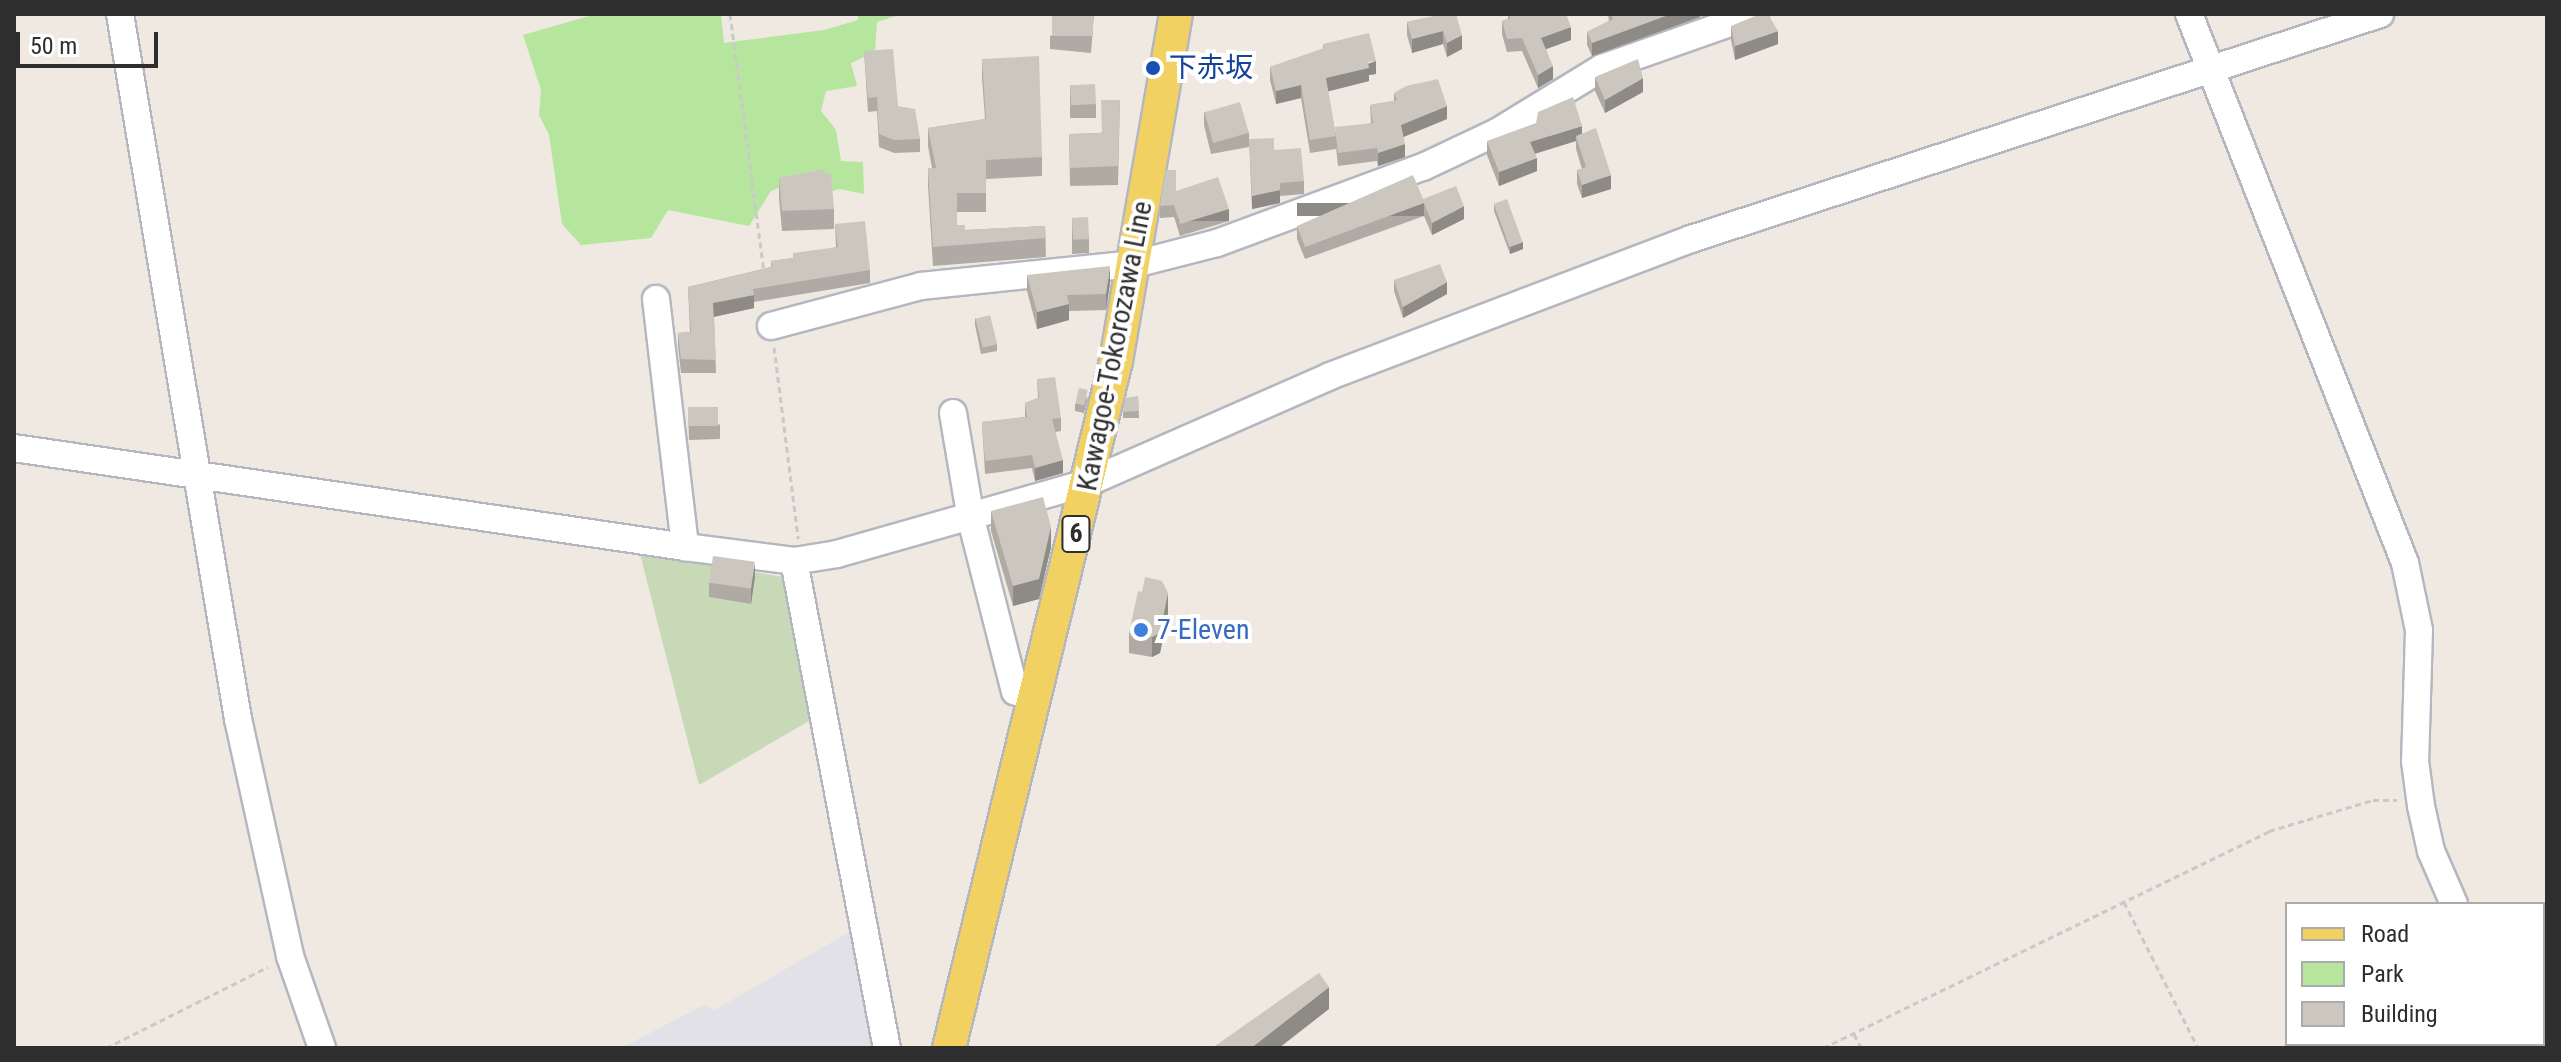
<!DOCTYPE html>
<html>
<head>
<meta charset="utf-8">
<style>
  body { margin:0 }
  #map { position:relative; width:2561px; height:1062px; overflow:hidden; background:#efe9e1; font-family:"Roboto Condensed","Noto Sans JP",sans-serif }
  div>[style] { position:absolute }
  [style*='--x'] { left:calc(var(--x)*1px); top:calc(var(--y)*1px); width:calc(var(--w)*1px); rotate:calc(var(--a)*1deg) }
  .industrial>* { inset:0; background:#e3e1e8 }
  .green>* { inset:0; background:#b6e59e }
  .cemetery>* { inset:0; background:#c8d9b8 }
  .path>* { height:3px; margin-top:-1.5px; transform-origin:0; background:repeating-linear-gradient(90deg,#c9c9c9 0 6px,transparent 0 10px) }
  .roads { filter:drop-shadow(2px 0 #b4b7c1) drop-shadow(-2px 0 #b4b7c1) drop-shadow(0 2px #b4b7c1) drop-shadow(0 -2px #b4b7c1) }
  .minor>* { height:26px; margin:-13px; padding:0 13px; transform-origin:13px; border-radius:13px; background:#fff }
  .major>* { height:32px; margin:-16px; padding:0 16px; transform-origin:16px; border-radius:16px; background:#f2d163 }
  .wall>* { inset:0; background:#afaba4 }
  .shaded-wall>* { inset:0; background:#8e8b86; transform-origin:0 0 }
  .building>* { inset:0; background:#cbc7bf; transform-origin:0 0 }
  .dots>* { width:22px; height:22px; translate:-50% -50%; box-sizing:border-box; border:4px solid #fff; border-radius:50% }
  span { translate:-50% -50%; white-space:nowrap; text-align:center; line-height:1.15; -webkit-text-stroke:8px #fff; paint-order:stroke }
  .shield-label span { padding:2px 6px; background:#fff; border:2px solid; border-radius:6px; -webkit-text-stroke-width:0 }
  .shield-label { font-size:26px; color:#2e2e2e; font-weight:700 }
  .transit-label { font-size:28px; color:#164399 }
  .left { translate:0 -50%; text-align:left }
  .street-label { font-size:28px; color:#2e2e2e }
  .shop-label { font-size:28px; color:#366cbe }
  .frame { position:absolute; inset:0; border:16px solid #2e2e2e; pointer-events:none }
  .legend { position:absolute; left:2285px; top:902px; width:260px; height:144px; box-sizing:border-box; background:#fff; border:2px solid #ababab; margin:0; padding:10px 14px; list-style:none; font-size:24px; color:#2e2e2e }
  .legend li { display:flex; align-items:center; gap:16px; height:40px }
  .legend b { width:40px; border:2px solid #ababab }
  .scale { position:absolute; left:16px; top:32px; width:142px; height:36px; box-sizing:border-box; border:4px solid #2e2e2e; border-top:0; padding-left:10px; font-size:24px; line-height:28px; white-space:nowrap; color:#2e2e2e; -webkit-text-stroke:6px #fff; paint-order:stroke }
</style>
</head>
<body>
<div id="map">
  <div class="industrial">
    <div style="clip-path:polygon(858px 927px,882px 1048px,621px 1048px,704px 1005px,715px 1010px)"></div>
  </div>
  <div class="green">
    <div style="clip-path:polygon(596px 14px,721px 14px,724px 43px,824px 30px,858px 20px,858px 14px,902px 14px,877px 22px,875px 52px,851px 63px,857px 86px,826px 91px,821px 111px,836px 130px,841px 161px,863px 162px,864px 194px,840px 189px,818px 195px,793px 182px,771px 191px,749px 226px,668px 210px,651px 238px,581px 245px,562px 224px,549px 135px,539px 115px,541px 90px,523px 35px)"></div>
  </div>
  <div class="cemetery">
    <div style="clip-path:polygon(640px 554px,784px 577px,814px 718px,699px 785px)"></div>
  </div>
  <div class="path">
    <div style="--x:730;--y:14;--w:260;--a:82.5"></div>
    <div style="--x:774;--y:347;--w:193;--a:82.8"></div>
    <div style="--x:2124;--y:902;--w:164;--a:63.1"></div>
    <div style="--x:1854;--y:1034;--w:16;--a:63"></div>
    <div style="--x:106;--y:1048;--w:181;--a:-26.6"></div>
    <div style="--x:1823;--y:1048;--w:496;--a:-25.9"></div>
    <div style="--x:2269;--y:831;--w:109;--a:-16.6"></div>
    <div style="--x:2373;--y:800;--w:24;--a:0"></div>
    <div style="--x:2368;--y:1048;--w:10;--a:-24"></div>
  </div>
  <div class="roads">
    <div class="minor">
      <div style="--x:120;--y:14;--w:715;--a:80.5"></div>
      <div style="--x:238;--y:719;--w:243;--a:77.6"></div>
      <div style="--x:290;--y:956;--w:97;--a:70.8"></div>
      <div style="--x:2189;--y:14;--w:590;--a:68.52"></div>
      <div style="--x:2405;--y:563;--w:68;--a:78.2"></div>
      <div style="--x:2419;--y:630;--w:131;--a:91.7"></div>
      <div style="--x:2415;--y:761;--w:45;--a:82.4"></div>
      <div style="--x:2421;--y:806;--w:46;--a:77.5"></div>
      <div style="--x:2431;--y:851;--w:58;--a:66.5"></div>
      <div style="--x:656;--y:299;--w:250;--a:83.3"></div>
      <div style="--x:771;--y:326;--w:155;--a:-14.9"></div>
      <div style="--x:921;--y:286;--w:215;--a:-5.9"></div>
      <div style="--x:1135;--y:264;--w:85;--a:-14.4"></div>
      <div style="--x:1217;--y:243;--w:220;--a:-20.3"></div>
      <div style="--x:1423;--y:167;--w:82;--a:-25.3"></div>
      <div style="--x:1497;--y:132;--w:123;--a:-31.4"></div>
      <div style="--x:1602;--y:68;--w:162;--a:-19.4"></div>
      <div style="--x:953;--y:413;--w:108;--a:80.4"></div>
      <div style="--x:971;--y:519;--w:178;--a:75.7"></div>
      <div style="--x:1015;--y:691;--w:21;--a:19"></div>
      <div style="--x:14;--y:448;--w:678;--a:8.39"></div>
      <div style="--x:685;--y:547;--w:110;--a:7.3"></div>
      <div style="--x:794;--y:561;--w:44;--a:-9.2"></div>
      <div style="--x:837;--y:554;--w:262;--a:-15.9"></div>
      <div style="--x:1089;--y:482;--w:263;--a:-23.7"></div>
      <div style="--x:1330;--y:376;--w:386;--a:-20.8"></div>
      <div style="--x:1691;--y:239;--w:725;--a:-18.08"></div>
      <div style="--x:794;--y:561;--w:496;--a:79.2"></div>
      <div style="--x:2522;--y:1044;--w:4;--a:63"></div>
    </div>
    <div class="major">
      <div style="--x:949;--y:1048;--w:707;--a:-76.34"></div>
      <div style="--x:1116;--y:361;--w:352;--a:-80.2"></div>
    </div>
  </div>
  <div class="wall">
    <div style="clip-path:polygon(1094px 14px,1091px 53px,1050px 49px,1050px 36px)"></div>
    <div style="clip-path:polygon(1444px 14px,1462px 49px,1447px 57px,1443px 44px,1412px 53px,1407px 35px,1407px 22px)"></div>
    <div style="clip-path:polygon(1508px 14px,1566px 14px,1571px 40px,1546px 49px,1553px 79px,1538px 88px,1522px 51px,1507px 52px,1502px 34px,1502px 21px,1508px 19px)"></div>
    <div style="clip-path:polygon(1608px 14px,1700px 14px,1700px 17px,1592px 56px,1587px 45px,1587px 32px,1609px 21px)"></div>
    <div style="clip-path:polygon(1731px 26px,1778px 44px,1735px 60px,1731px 40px)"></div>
    <div style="clip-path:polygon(1323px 44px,1376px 74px,1369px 75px,1369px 81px,1328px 91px,1335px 132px,1371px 123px,1370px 105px,1394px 101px,1394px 93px,1447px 119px,1403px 137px,1405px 157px,1378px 166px,1377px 161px,1338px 166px,1336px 147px,1336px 149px,1310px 153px,1301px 98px,1276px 104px,1270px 80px,1270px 67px,1323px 49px)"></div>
    <div style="clip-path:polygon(864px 51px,898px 106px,920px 139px,920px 152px,894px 153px,879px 147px,877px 111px,868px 112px)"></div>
    <div style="clip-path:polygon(982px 59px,1042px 157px,1042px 176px,986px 179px,986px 212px,957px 212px,957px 225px,965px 230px,1045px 226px,1046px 257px,933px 266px,928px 186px,928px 168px,932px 168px,928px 146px,928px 128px,985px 119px,982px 78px)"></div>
    <div style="clip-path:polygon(1595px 77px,1643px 92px,1605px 113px,1595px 91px)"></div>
    <div style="clip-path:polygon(1070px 85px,1096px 104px,1096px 118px,1070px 118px)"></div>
    <div style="clip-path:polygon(1120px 100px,1118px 185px,1070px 186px,1069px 134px,1101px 133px)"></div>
    <div style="clip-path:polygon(1204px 112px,1249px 133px,1249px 147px,1211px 154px,1204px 125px)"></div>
    <div style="clip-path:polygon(1582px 133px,1611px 189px,1582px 198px,1577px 184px,1577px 170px,1582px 169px,1576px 149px,1576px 141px,1535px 154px,1537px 171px,1499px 186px,1487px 155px,1487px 141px)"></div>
    <div style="clip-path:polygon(1249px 139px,1274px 150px,1304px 181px,1304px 194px,1280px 196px,1280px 203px,1252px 209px)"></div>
    <div style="clip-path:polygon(825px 174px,834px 209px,834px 229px,782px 231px,779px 198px,779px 178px)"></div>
    <div style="clip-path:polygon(1176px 191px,1229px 221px,1180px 236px,1174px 217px,1160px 218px,1160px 206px)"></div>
    <div style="clip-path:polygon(1423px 199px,1464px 219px,1432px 235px,1424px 216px,1305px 259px,1297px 239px,1297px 226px)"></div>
    <div style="clip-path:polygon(1494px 204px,1523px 249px,1510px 254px,1494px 211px)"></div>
    <div style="clip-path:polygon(1072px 218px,1089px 239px,1089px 253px,1072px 254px)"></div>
    <div style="clip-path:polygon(835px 224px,870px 270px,870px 283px,754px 302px,754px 308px,714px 317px,716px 373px,681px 373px,678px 346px,678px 333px,690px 332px,688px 287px,771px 267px,771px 261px,793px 258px,836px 247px)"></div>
    <div style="clip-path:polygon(1027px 275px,1110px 283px,1106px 310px,1069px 311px,1069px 320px,1037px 329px,1027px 291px)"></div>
    <div style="clip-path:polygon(1394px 280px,1447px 294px,1403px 318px,1394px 291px)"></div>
    <div style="clip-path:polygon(975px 318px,997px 344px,997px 351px,981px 354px,975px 325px)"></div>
    <div style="clip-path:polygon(1037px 379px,1061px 418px,1061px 431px,1055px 432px,1063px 473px,1035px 481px,1032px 468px,985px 474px,982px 422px,1025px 417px,1025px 403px,1038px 398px)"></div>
    <div style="clip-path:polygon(1138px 396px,1139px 418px,1123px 418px,1123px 412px)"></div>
    <div style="clip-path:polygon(1088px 397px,1084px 413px,1075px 411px,1075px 404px)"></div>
    <div style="clip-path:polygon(688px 407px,720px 425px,720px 439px,689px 440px)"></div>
    <div style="clip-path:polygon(991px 511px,1051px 547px,1039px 599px,1013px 606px,991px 531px)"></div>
    <div style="clip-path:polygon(755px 576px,751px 604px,709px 597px,709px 583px)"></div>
    <div style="clip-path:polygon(1168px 613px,1160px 653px,1152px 657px,1129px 653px,1129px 633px)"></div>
  </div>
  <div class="shaded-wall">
    <div style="clip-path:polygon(1671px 14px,1700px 14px,1700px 17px,1592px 56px,1592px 43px)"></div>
    <div style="clip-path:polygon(1571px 27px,1571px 40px,1541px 51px,1541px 38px)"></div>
    <div style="clip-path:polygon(1443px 31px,1443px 44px,1412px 53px,1412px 39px)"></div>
    <div style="clip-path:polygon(1778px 31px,1778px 44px,1735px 60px,1735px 46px)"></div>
    <div style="clip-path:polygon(1462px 35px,1462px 49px,1447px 57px,1447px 43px)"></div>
    <div style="clip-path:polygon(1376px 61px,1376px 74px,1369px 75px,1369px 81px,1326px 92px,1326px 78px)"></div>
    <div style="clip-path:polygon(1553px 66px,1553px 79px,1538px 88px,1538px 75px)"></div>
    <div style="clip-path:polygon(1643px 78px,1643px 92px,1605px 113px,1605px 100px)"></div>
    <div style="clip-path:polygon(1301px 85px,1301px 98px,1276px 104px,1276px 91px)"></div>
    <div style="clip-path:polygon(1447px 106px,1447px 119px,1401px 138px,1401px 125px)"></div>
    <div style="clip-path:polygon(1582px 126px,1582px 139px,1576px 136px,1576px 141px,1530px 155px,1530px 142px)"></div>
    <div style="clip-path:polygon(1405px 144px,1405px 157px,1378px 166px,1378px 153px)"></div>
    <div style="clip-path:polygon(1537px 158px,1537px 171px,1499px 186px,1499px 172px)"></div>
    <div style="clip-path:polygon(1611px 175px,1611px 189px,1582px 198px,1582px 185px)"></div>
    <div style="clip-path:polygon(1280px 190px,1280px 203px,1252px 209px,1252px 196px)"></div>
    <div style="left:1424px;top:203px;width:13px;height:127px;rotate:90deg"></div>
    <div style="clip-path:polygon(1464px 206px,1464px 219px,1432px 235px,1432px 223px)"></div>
    <div style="left:1229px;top:209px;width:12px;height:51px;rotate:90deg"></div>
    <div style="clip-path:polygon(1523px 242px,1523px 249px,1510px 254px,1510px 247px)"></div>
    <div style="clip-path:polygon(1110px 266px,1110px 283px,1106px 310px,1106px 294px)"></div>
    <div style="clip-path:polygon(1447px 282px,1447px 294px,1403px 318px,1403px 307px)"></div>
    <div style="clip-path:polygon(754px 295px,754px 308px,713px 317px,713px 303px)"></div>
    <div style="clip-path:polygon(1069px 304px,1069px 320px,1037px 329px,1037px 312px)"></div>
    <div style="clip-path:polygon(1063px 460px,1063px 473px,1035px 481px,1035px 468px)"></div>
    <div style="clip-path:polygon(1051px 527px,1051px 547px,1039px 599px,1013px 606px,1013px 586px)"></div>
    <div style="clip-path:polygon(755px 562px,755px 576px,751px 604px,751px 590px)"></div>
    <div style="clip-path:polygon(1168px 593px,1168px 613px,1160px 653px,1152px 657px,1152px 637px)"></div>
    <div style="left:2547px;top:951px;width:27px;height:4px;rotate:90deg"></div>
    <div style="clip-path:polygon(1329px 987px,1329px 1009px,1279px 1048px,1251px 1048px)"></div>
    <div style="clip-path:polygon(2547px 1024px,2547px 1048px,2539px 1048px,2539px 1044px,2543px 1044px,2543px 1025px)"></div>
  </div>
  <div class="building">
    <div style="left:1052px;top:14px;width:41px;height:22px"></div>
    <div style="clip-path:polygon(1444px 14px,1456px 14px,1462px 35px,1447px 43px,1443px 31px,1412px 39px,1407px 22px)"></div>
    <div style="clip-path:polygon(1509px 14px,1566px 14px,1571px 27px,1541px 38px,1553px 66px,1538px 75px,1522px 38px,1507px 39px,1502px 21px,1510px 19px)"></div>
    <div style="clip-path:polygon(1611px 14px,1671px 14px,1592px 43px,1587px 32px,1613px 19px)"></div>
    <div style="clip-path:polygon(1760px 14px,1768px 14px,1778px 31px,1735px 46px,1731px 26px)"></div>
    <div style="clip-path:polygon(1369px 33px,1376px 61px,1368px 62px,1369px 68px,1326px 78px,1336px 136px,1310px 140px,1301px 85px,1276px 91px,1270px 67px,1324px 48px,1323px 44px)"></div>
    <div style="clip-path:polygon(893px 49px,898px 106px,915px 109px,920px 139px,894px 140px,879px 134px,877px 97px,868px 98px,864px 51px)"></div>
    <div style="clip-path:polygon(1039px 56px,1042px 157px,986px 160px,986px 193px,957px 193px,957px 225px,965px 225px,965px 230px,1045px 226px,1046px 238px,933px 247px,928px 168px,936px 168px,928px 128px,986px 119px,982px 59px)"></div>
    <div style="clip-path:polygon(1638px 59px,1643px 78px,1605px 100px,1595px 77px)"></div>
    <div style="clip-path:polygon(1438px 79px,1447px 106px,1401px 125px,1405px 144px,1378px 153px,1377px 148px,1338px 153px,1335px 127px,1373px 123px,1370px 105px,1397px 100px,1394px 93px,1406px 86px)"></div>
    <div style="left:1095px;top:84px;width:20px;height:25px;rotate:87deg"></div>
    <div style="clip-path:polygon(1573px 97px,1582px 126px,1530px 142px,1537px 158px,1499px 172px,1487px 141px,1536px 123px,1538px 112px)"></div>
    <div style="clip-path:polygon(1101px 100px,1120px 100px,1118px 166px,1070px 168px,1069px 134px,1102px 133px)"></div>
    <div style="left:1240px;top:102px;width:32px;height:37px;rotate:74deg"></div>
    <div style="clip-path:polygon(1596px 128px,1611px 175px,1582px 185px,1577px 170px,1586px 167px,1576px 136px)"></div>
    <div style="clip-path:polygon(1274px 138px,1274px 150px,1301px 148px,1304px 181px,1280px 183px,1280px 190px,1252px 196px,1249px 139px)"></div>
    <div style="clip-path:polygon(824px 169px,825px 174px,831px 174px,834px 209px,782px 211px,779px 178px)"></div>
    <div style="clip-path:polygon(1166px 170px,1176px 170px,1176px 191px,1218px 177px,1229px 209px,1180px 224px,1174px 205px,1160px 206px)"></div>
    <div style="clip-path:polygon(1413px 175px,1423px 199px,1456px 186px,1464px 206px,1432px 223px,1424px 203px,1305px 247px,1297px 226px)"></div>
    <div style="left:1507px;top:199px;width:46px;height:14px;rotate:70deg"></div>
    <div style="left:1088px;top:217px;width:22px;height:16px;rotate:87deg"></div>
    <div style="clip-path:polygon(865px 221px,870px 270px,753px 289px,754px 295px,713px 303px,716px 360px,681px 359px,678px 333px,691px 332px,688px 287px,772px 267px,771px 261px,793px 258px,793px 253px,838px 247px,835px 224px)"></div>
    <div style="clip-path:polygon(1440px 264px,1447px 282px,1403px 307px,1394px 280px)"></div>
    <div style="clip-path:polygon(1110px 266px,1106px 294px,1067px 295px,1069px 304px,1037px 312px,1027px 275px)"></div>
    <div style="left:990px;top:315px;width:30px;height:15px;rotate:76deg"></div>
    <div style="clip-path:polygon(1055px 377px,1061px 418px,1052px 419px,1063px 460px,1035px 468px,1032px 455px,985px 461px,982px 422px,1027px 417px,1025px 403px,1039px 398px,1037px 379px)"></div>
    <div style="left:1079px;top:388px;width:9px;height:16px;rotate:13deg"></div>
    <div style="clip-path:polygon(1138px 396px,1139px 411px,1123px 412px,1125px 398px)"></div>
    <div style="left:688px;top:407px;width:30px;height:19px"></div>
    <div style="clip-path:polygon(1043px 497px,1051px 527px,1039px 579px,1013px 586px,991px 511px)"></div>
    <div style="left:713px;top:556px;width:42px;height:27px;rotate:8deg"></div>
    <div style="clip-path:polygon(1145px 577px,1162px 581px,1168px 593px,1160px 633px,1152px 637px,1129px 633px,1138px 591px,1142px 592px)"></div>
    <div style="left:2543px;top:921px;width:4px;height:32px"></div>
    <div style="clip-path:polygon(1319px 973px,1329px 987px,1251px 1048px,1212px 1048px)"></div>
    <div style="left:2547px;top:982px;width:42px;height:4px;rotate:90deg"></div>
  </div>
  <div class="dots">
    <div style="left:1153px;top:68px;background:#1a4fb4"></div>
    <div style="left:1141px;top:630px;background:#3f7fe0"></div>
  </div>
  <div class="shield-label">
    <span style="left:1076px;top:534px">6</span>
  </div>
  <div class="transit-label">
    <span class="left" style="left:1169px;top:68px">下赤坂</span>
  </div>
  <div class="street-label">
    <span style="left:1115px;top:346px;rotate:-79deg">Kawagoe-Tokorozawa Line</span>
  </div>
  <div class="shop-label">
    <span class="left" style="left:1157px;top:630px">7-Eleven</span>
  </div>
  <div class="frame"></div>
  <ul class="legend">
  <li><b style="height:10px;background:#f2d163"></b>Road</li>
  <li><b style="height:22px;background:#b6e59e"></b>Park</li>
  <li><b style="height:22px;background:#cbc7bf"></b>Building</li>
  </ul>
  <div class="scale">50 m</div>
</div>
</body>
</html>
